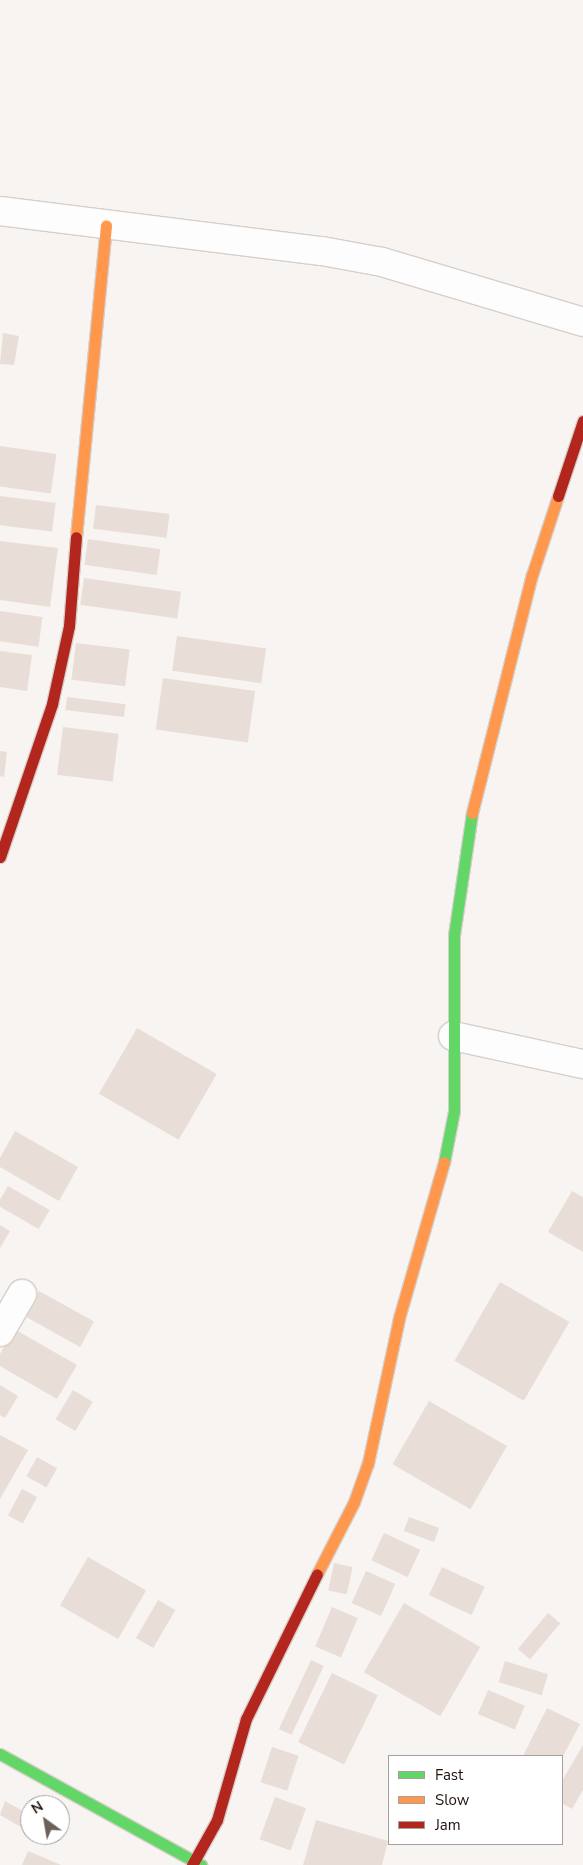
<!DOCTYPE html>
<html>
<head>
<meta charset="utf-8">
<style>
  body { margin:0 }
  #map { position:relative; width:583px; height:1865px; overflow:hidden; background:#f7f4f1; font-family:"Nunito Sans",sans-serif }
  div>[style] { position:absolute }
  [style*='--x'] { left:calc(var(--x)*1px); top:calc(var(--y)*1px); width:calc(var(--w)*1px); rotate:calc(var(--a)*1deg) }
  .building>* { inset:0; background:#e9ddd8; transform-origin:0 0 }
  .roads { filter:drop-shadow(1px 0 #d7cfca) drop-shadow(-1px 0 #d7cfca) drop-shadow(0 1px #d7cfca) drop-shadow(0 -1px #d7cfca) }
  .street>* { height:28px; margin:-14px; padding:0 14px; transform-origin:14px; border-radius:14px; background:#fefdfd }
  .fast>* { height:11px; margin:-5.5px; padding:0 5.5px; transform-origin:5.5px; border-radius:5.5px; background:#63d668 }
  .slow>* { height:11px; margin:-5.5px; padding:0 5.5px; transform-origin:5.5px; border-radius:5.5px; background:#ff974d }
  .jam>* { height:11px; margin:-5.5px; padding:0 5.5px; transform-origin:5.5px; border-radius:5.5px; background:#b3261e }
  span { translate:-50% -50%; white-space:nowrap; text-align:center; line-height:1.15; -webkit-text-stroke:5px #fff; paint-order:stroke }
  .legend { position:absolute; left:388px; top:1755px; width:175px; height:90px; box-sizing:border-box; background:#fff; border:1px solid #a5a09d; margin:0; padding:6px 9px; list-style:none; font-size:15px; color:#1e120b }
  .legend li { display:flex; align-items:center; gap:10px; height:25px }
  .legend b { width:25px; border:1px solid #a5a09d }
  .north { position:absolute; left:20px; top:1795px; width:50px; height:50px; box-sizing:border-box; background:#fff; border:1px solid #a5a09d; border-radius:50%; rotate:328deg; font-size:14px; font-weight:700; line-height:20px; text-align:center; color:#1e120b }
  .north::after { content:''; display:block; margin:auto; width:18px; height:22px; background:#6a615c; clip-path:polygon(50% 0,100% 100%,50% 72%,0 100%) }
</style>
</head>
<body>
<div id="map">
  <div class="building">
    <div style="clip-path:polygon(3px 333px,19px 336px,14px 365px,0 364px)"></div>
    <div style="left:0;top:446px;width:57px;height:40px;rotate:8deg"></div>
    <div style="left:0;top:496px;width:56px;height:29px;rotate:7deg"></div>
    <div style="left:96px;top:505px;width:74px;height:24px;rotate:7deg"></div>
    <div style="left:88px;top:539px;width:73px;height:26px;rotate:8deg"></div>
    <div style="clip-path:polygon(0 541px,58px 548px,50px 607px,0 600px)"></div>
    <div style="left:84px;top:578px;width:98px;height:27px;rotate:8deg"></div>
    <div style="left:0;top:611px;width:43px;height:30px;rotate:8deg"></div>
    <div style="left:177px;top:636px;width:90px;height:35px;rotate:8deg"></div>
    <div style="left:76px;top:643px;width:54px;height:37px;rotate:7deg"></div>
    <div style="clip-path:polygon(0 651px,32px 655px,27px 691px,0 687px)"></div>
    <div style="left:163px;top:678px;width:93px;height:52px;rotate:8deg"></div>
    <div style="left:67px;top:697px;width:59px;height:13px;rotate:7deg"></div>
    <div style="left:63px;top:727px;width:56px;height:48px;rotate:7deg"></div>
    <div style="clip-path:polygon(0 751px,7px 752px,4px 777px,0 776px)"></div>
    <div style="left:137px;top:1028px;width:92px;height:76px;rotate:30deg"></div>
    <div style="clip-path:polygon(15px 1131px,78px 1167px,59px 1201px,0 1167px,0 1158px)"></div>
    <div style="left:8px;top:1186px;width:48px;height:22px;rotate:30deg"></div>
    <div style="clip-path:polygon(572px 1191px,583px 1197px,583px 1252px,548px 1232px)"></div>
    <div style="clip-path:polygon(0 1225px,10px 1231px,0 1248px)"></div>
    <div style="left:500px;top:1282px;width:80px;height:91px;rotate:30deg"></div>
    <div style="left:39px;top:1291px;width:63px;height:29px;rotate:29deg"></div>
    <div style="clip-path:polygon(14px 1329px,77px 1365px,57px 1399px,0 1366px,0 1354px)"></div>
    <div style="clip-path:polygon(0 1385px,18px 1396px,5px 1418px,0 1415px)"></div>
    <div style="left:73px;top:1390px;width:23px;height:34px;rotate:31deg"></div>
    <div style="left:429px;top:1401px;width:90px;height:73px;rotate:30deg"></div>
    <div style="clip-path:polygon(0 1435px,28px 1450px,0 1499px)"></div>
    <div style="left:37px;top:1457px;width:23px;height:22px;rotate:29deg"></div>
    <div style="left:22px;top:1489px;width:17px;height:30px;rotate:28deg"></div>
    <div style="left:409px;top:1517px;width:32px;height:15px;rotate:20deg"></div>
    <div style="left:384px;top:1533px;width:40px;height:30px;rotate:25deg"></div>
    <div style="left:88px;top:1557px;width:67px;height:56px;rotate:30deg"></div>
    <div style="left:334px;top:1563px;width:19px;height:28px;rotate:12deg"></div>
    <div style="left:442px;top:1567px;width:47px;height:31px;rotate:25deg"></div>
    <div style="left:366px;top:1571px;width:32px;height:35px;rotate:24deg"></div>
    <div style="left:158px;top:1600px;width:20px;height:44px;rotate:30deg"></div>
    <div style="left:404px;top:1603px;width:88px;height:80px;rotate:30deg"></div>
    <div style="left:332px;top:1607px;width:28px;height:43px;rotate:23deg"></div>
    <div style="left:548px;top:1613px;width:16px;height:47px;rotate:40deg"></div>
    <div style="left:311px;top:1660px;width:14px;height:76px;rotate:25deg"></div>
    <div style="left:505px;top:1661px;width:45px;height:22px;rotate:17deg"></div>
    <div style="left:332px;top:1673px;width:51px;height:77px;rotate:26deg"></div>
    <div style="left:488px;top:1690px;width:40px;height:26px;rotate:23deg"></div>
    <div style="clip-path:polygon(547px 1708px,580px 1724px,563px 1756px,523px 1756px)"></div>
    <div style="clip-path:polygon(583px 1745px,583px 1790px,572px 1809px,562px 1803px,562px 1781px)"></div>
    <div style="left:272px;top:1747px;width:28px;height:37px;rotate:18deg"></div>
    <div style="left:275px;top:1797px;width:33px;height:45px;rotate:20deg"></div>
    <div style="clip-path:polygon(5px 1801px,30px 1815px,28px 1831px,0 1815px)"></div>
    <div style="clip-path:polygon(316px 1820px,388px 1841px,382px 1865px,303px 1865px)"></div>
    <div style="clip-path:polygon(28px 1851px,61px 1865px,22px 1865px)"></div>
  </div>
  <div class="roads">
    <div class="street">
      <div style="--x:0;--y:211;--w:324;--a:7.1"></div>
      <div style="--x:322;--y:251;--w:61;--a:10.4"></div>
      <div style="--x:382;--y:262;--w:210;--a:16.6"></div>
      <div style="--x:453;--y:1036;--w:133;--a:12.2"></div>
      <div style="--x:0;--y:1332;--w:44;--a:-59.9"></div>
    </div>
    <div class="fast">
      <div style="--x:444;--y:1162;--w:52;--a:-78.9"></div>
      <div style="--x:454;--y:1111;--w:176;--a:-90"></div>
      <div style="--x:454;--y:935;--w:123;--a:-81.6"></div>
      <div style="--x:0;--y:1754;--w:230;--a:28.9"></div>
    </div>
    <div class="slow">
      <div style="--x:76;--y:537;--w:313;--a:-84.5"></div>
      <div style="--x:472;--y:813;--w:245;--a:-75.9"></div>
      <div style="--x:532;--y:575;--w:83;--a:-71.8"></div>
      <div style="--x:317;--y:1574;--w:81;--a:-62.8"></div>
      <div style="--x:354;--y:1502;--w:41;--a:-70.3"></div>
      <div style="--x:368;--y:1463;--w:148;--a:-77.9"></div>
      <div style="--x:399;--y:1318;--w:162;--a:-73.9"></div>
    </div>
    <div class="jam">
      <div style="--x:558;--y:496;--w:79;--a:-71.6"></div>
      <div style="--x:0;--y:857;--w:162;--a:-71.2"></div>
      <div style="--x:52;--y:704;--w:80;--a:-77.7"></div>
      <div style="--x:69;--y:626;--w:89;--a:-85.5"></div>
      <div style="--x:192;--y:1865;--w:51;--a:-60.9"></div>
      <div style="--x:217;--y:1820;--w:105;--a:-74"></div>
      <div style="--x:246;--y:1719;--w:161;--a:-63.9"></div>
    </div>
  </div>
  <ul class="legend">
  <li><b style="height:6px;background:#63d668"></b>Fast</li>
  <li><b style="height:6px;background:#ff974d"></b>Slow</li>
  <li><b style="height:6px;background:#b3261e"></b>Jam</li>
  </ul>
  <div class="north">N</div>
</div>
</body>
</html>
